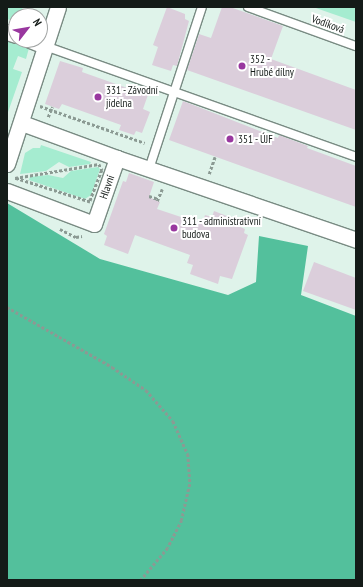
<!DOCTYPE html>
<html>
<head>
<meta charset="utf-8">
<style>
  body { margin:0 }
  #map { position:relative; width:363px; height:587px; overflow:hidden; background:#dff3ea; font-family:"PT Sans Narrow",sans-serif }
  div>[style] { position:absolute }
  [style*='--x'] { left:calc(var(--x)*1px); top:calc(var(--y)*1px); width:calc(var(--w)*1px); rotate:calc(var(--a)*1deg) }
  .green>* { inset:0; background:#a5ecd0 }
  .forest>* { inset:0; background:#53c09c }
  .building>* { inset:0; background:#dbcedb }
  .path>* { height:2.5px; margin-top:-1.25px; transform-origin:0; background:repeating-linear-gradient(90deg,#8b9a93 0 3px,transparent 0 5px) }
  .roads { filter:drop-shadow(1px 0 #798b83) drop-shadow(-1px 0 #798b83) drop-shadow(0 1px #798b83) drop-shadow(0 -1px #798b83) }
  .service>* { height:8px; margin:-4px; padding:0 4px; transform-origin:4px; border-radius:4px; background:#fff }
  .minor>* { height:15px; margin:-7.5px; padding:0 7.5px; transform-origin:7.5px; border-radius:7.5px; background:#fff }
  .dots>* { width:11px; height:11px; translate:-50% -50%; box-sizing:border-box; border:2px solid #fff; border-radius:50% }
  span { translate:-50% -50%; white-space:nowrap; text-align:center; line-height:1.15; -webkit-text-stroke:4px #fff; paint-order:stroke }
  .street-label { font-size:11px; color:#141b18 }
  .poi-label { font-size:11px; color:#141b18 }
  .left { translate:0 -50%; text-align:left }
  .frame { position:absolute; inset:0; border:8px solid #141b18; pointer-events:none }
  .north { position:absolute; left:8px; top:8px; width:40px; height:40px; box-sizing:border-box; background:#fff; border:1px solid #a1a4a3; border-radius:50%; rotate:59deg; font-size:11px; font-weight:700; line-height:16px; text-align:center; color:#141b18 }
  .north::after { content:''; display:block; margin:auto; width:14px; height:18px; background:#99379f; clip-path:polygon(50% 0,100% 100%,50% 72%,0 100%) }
</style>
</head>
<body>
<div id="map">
  <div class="green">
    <div style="clip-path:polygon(7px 7px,23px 7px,19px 16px,16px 16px,16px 22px,7px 19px)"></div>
    <div style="clip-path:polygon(313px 7px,356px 7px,356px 22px)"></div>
    <div style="clip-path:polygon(7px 40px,29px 48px,26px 59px,18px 56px,13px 69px,22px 72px,7px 115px)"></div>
    <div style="clip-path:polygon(41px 145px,91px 162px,90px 164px,69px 167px,59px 162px,46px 171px,20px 174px,25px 153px,33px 148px,40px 148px)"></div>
    <div style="clip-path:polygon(98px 167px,100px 169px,91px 195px,85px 199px,29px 180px,30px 177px,48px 175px,63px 178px,71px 171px)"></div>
  </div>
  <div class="forest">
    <div style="clip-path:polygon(7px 203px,100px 259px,228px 295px,256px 282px,259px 236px,308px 246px,301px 295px,356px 316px,356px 580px,7px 580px)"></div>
  </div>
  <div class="building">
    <div style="clip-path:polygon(167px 7px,185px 14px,185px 19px,189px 21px,177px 66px,173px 65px,171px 71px,152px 65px,158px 47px,153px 45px)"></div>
    <div style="clip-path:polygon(222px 7px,230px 7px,283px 26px,271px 59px,356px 90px,356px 130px,187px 70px,199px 34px,211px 38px)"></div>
    <div style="clip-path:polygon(60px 61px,83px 68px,82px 72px,130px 89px,131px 86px,149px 92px,143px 109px,150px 112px,142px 133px,136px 131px,134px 135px,119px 130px,121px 125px,62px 104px,59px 109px,45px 104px)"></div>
    <div style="clip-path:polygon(183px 101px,278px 138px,279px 135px,308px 146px,307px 148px,356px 166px,356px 207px,169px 140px)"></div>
    <div style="clip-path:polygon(129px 173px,154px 182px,149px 197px,160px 202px,157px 209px,202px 224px,205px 215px,212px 217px,214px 211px,240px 221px,238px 226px,245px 229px,244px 233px,248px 235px,232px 279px,220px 276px,218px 284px,190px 274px,193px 265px,187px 263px,190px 255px,135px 235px,128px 254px,104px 245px,107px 236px,104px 234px,123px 181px,126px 182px)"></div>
    <div style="clip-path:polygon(314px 262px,356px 278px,356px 310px,303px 291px)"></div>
  </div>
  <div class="path">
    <div style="--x:40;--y:106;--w:111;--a:19.4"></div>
    <div style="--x:48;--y:117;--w:11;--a:-68"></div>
    <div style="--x:99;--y:164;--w:7;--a:63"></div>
    <div style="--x:102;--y:170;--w:34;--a:111"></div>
    <div style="--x:90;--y:202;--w:79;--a:-162.3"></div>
    <div style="--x:15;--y:178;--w:85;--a:-9.5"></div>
    <div style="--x:209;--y:174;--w:18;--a:-71"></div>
    <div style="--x:149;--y:196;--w:9;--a:18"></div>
    <div style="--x:157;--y:201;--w:13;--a:-67"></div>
    <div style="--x:60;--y:229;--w:18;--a:27"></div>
    <div style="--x:76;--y:237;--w:6;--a:-9"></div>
    <div style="--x:7;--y:307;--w:121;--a:29.7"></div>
    <div style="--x:112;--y:367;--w:41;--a:34.1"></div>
    <div style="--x:146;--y:390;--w:41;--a:48.9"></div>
    <div style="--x:173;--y:421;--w:36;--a:66"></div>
    <div style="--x:188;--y:454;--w:30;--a:86"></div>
    <div style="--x:190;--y:484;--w:37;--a:103"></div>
    <div style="--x:182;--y:520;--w:31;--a:117"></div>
    <div style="--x:168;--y:548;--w:42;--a:130.2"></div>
  </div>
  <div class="roads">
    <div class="service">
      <div style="--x:248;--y:7;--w:115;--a:19.9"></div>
      <div style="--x:45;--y:46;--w:330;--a:19.6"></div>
      <div style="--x:149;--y:169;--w:170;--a:-71.9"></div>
    </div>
    <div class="minor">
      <div style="--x:7;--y:32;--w:9;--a:18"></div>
      <div style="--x:30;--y:40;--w:16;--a:22"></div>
      <div style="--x:117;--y:158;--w:253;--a:18.9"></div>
      <div style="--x:7;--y:164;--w:165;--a:-72"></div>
      <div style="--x:7;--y:191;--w:93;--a:20.8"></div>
      <div style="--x:94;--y:224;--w:70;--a:-70.8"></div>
      <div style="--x:117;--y:158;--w:101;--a:-159.8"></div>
    </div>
  </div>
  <div class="dots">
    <div style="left:242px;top:66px;background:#99379f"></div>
    <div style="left:98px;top:97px;background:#99379f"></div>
    <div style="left:230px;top:139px;background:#99379f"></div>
    <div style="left:174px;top:228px;background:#99379f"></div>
  </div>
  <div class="street-label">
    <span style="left:328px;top:24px;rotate:20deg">Vodíková</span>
    <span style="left:107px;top:187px;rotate:-71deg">Hlavní</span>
  </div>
  <div class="poi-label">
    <span class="left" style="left:250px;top:66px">352 -<br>Hrubé dílny</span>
    <span class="left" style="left:106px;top:97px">331 - Závodní<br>jídelna</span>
    <span class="left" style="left:238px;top:139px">351 - ÚJF</span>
    <span class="left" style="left:182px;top:228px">311 - administrativní<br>budova</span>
  </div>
  <div class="frame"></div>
  <div class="north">N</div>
</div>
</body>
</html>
